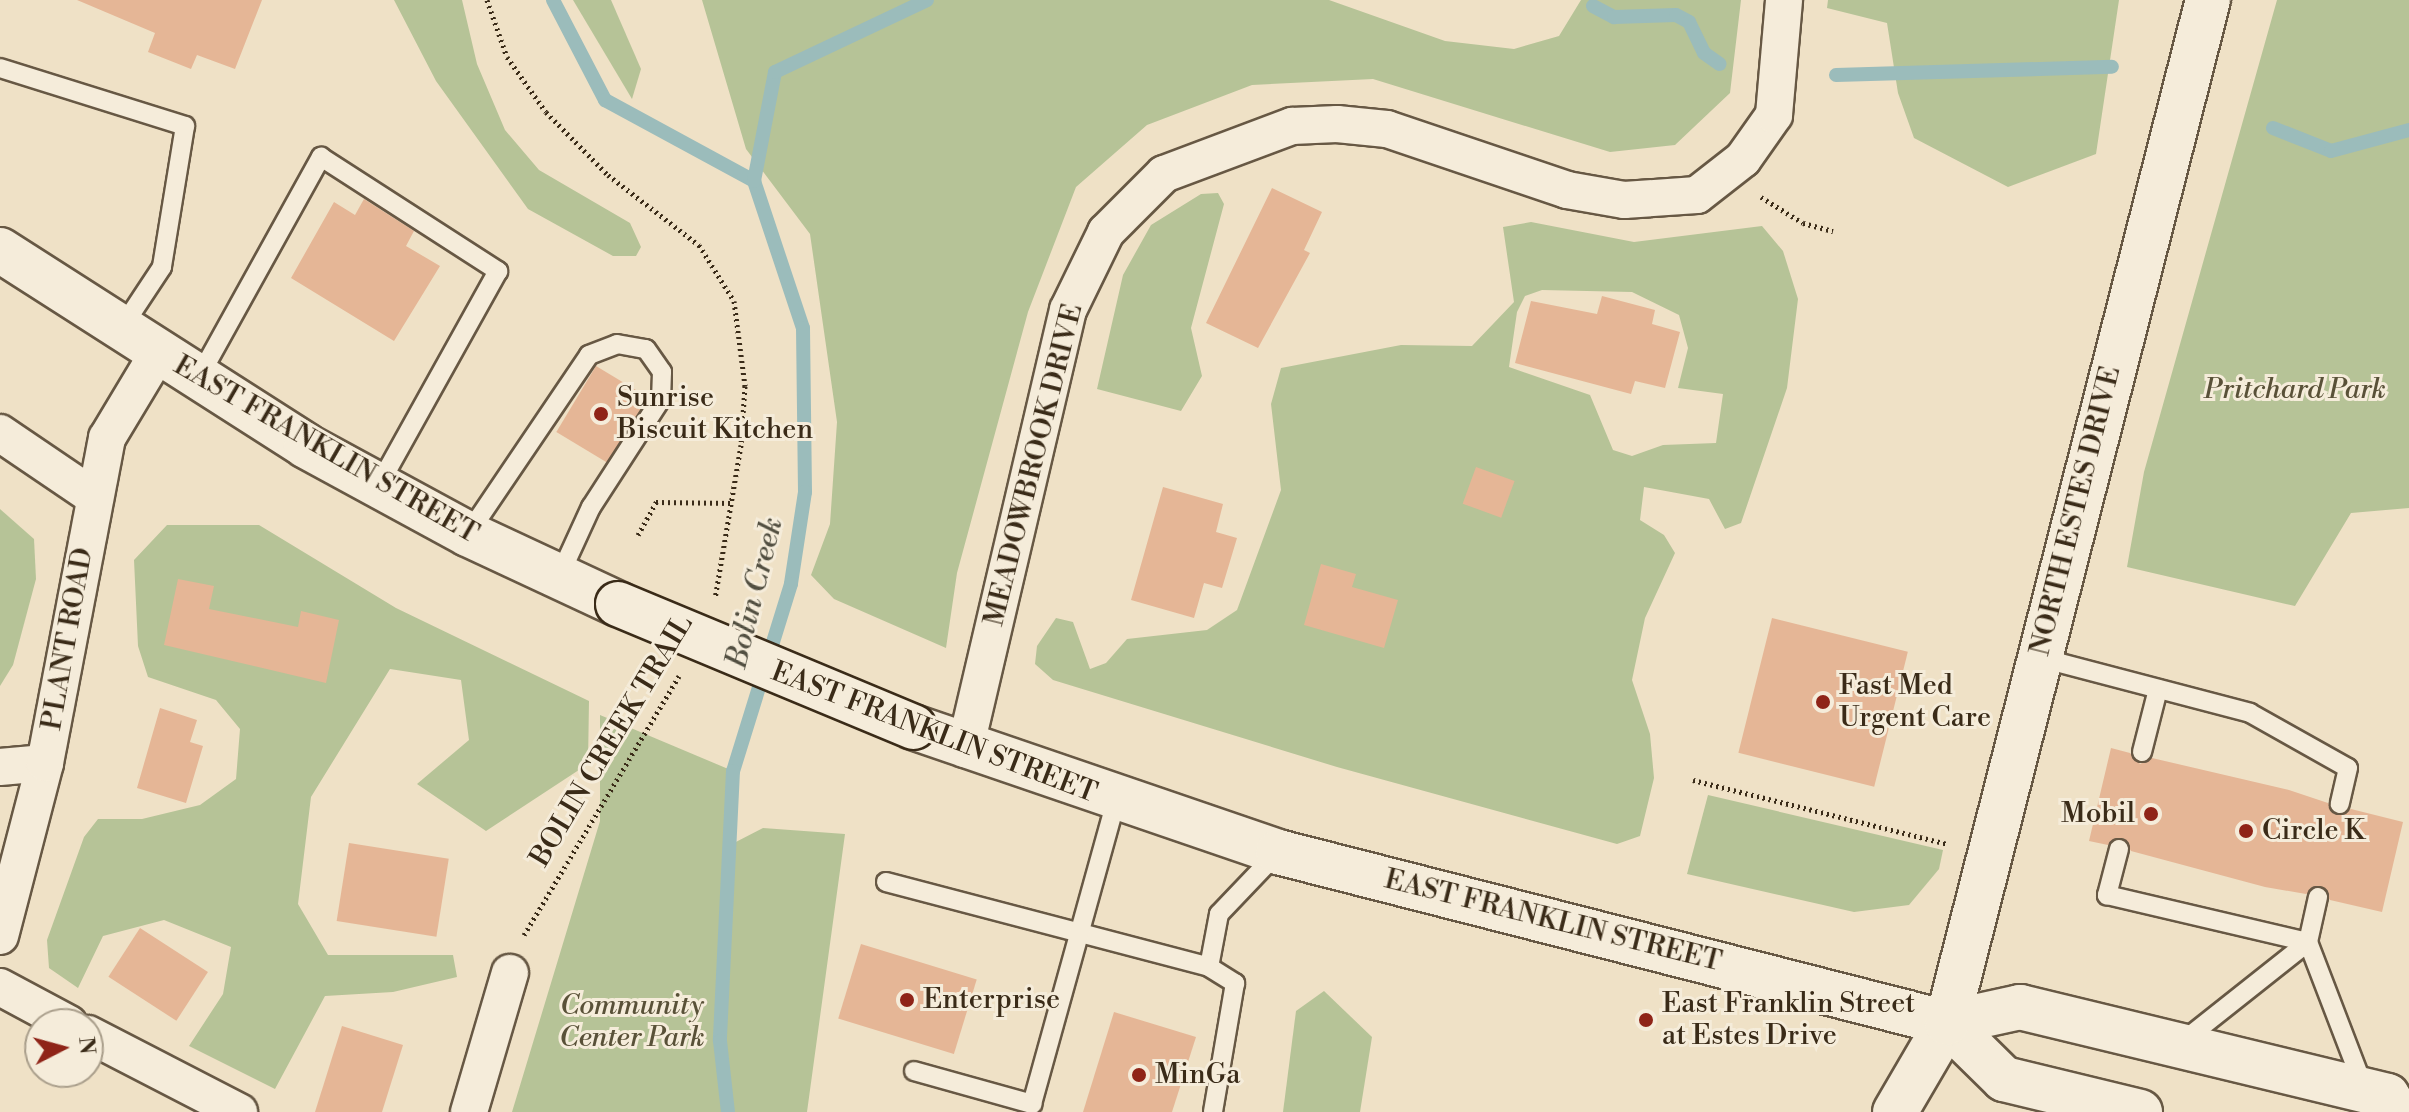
<!DOCTYPE html>
<html>
<head>
<meta charset="utf-8">
<style>
  body { margin:0 }
  #map { position:relative; width:2409px; height:1112px; overflow:hidden; background:#efe1c6; font-family:"Libre Bodoni",serif }
  div>[style] { position:absolute }
  [style*='--x'] { left:calc(var(--x)*1px); top:calc(var(--y)*1px); width:calc(var(--w)*1px); rotate:calc(var(--a)*1deg) }
  .green>* { inset:0; background:#b6c397 }
  .stream>* { height:14px; margin:-7px; padding:0 7px; transform-origin:7px; border-radius:7px; background:#9bbcbb }
  .building>* { inset:0; background:#e5b696; transform-origin:0 0 }
  .path>* { height:5px; margin-top:-2.5px; transform-origin:0; background:repeating-linear-gradient(90deg,#3a2b18 0 2px,transparent 0 6px) }
  .roads { filter:drop-shadow(2px 0 #675844) drop-shadow(-2px 0 #675844) drop-shadow(0 2px #675844) drop-shadow(0 -2px #675844) }
  .service>* { height:18px; margin:-9px; padding:0 9px; transform-origin:9px; border-radius:9px; background:#f5ecda }
  .minor>* { height:36px; margin:-18px; padding:0 18px; transform-origin:18px; border-radius:18px; background:#f5ecda }
  .secondary>* { height:44px; margin:-22px; padding:0 22px; transform-origin:22px; border-radius:22px; background:#f5ecda }
  .bridges { filter:drop-shadow(2px 0 #3a2b18) drop-shadow(-2px 0 #3a2b18) drop-shadow(0 2px #3a2b18) drop-shadow(0 -2px #3a2b18) }
  .secondary-bridge>* { height:44px; margin:-22px; padding:0 22px; transform-origin:22px; border-radius:22px; background:#f5ecda }
  .dots>* { width:22px; height:22px; translate:-50% -50%; box-sizing:border-box; border:4px solid #f5ecda; border-radius:50% }
  span { translate:-50% -50%; white-space:nowrap; text-align:center; line-height:1.15; -webkit-text-stroke:6px #f5ecda; paint-order:stroke }
  .park-label { font-size:28px; color:#595138; font-style:italic }
  .poi-label { font-size:28px; color:#3a2b18 }
  .left { translate:0 -50%; text-align:left }
  .right { translate:-100% -50%; text-align:right }
  .street-label { font-size:28px; color:#3a2b18 }
  .water-label { font-size:30px; color:#524f41; font-style:italic }
  .north { position:absolute; left:24px; top:1008px; width:80px; height:80px; box-sizing:border-box; background:#f5ecda; border:2px solid #aa9f8c; border-radius:50%; rotate:84deg; font-size:22px; font-weight:700; line-height:32px; text-align:center; color:#3a2b18 }
  .north::after { content:''; display:block; margin:auto; width:28px; height:36px; background:#8f2418; clip-path:polygon(50% 0,100% 100%,50% 72%,0 100%) }
</style>
</head>
<body>
<div id="map">
  <div class="green">
    <div style="clip-path:polygon(394px 0,462px 0,477px 64px,505px 130px,539px 170px,630px 223px,641px 247px,636px 256px,613px 256px,528px 209px,436px 81px)"></div>
    <div style="clip-path:polygon(573px 0,611px 0,641px 69px,632px 99px)"></div>
    <div style="clip-path:polygon(702px 0,1329px 0,1445px 41px,1514px 49px,1559px 36px,1581px 0,1741px 0,1730px 93px,1675px 145px,1610px 152px,1373px 79px,1252px 85px,1147px 125px,1076px 187px,1028px 312px,957px 573px,946px 648px,834px 599px,811px 575px,830px 524px,837px 422px,810px 234px,746px 149px)"></div>
    <div style="clip-path:polygon(1828px 0,2119px 0,2096px 154px,2008px 187px,1914px 138px,1898px 93px,1887px 23px,1827px 8px)"></div>
    <div style="clip-path:polygon(2277px 0,2409px 0,2409px 508px,2351px 513px,2295px 606px,2127px 567px,2144px 472px)"></div>
    <div style="clip-path:polygon(1218px 193px,1224px 204px,1191px 328px,1202px 376px,1181px 411px,1097px 389px,1123px 275px,1151px 225px,1201px 194px)"></div>
    <div style="clip-path:polygon(evenodd,1531px 222px,1634px 242px,1762px 226px,1783px 251px,1798px 299px,1787px 388px,1741px 523px,1725px 529px,1709px 499px,1644px 487px,1640px 520px,1664px 535px,1675px 553px,1645px 618px,1632px 680px,1650px 734px,1654px 778px,1640px 836px,1617px 844px,1337px 767px,1053px 680px,1035px 664px,1037px 646px,1056px 618px,1073px 622px,1090px 669px,1106px 663px,1127px 639px,1207px 630px,1237px 610px,1281px 490px,1271px 404px,1281px 368px,1401px 345px,1472px 346px,1514px 302px,1503px 227px,1531px 222px,1542px 290px,1632px 292px,1679px 315px,1688px 348px,1678px 388px,1723px 394px,1716px 443px,1663px 445px,1632px 456px,1613px 450px,1590px 395px,1509px 367px,1517px 312px,1525px 296px,1542px 290px)"></div>
    <div style="clip-path:polygon(0 509px,34px 539px,36px 579px,13px 665px,0 686px)"></div>
    <div style="clip-path:polygon(167px 525px,259px 525px,396px 608px,589px 701px,588px 764px,486px 831px,417px 784px,469px 740px,461px 680px,390px 669px,311px 797px,298px 904px,328px 955px,453px 955px,457px 977px,393px 992px,325px 996px,275px 1089px,189px 1046px,223px 994px,231px 947px,164px 920px,103px 936px,78px 988px,49px 968px,47px 940px,84px 837px,98px 819px,142px 819px,200px 805px,236px 779px,240px 729px,216px 700px,148px 677px,138px 646px,134px 560px)"></div>
    <div style="clip-path:polygon(600px 715px,733px 771px,730px 845px,763px 828px,845px 834px,807px 1112px,512px 1112px,600px 821px)"></div>
    <div style="clip-path:polygon(1708px 795px,1943px 850px,1939px 869px,1909px 905px,1854px 912px,1687px 874px)"></div>
    <div style="clip-path:polygon(1324px 991px,1372px 1037px,1360px 1112px,1283px 1112px,1296px 1011px)"></div>
  </div>
  <div class="stream">
    <div style="--x:553;--y:0;--w:113;--a:62.5"></div>
    <div style="--x:605;--y:100;--w:170;--a:28.5"></div>
    <div style="--x:754;--y:181;--w:155;--a:71.6"></div>
    <div style="--x:803;--y:328;--w:164;--a:89.3"></div>
    <div style="--x:805;--y:492;--w:93;--a:98.7"></div>
    <div style="--x:791;--y:584;--w:196;--a:107.2"></div>
    <div style="--x:733;--y:771;--w:270;--a:92.8"></div>
    <div style="--x:720;--y:1041;--w:71;--a:83.6"></div>
    <div style="--x:1593;--y:6;--w:24;--a:28"></div>
    <div style="--x:1614;--y:17;--w:62;--a:-1.8"></div>
    <div style="--x:1676;--y:15;--w:15;--a:28"></div>
    <div style="--x:1689;--y:22;--w:34;--a:64"></div>
    <div style="--x:1704;--y:53;--w:19;--a:35"></div>
    <div style="--x:1836;--y:75;--w:276;--a:-1.7"></div>
    <div style="--x:2273;--y:128;--w:62;--a:21.6"></div>
    <div style="--x:2331;--y:151;--w:81;--a:-15.1"></div>
    <div style="--x:754;--y:181;--w:111;--a:-79.1"></div>
    <div style="--x:775;--y:72;--w:168;--a:-25.3"></div>
  </div>
  <div class="building">
    <div style="clip-path:polygon(77px 0,262px 0,235px 69px,197px 55px,191px 69px,148px 52px,155px 33px)"></div>
    <div style="clip-path:polygon(1272px 188px,1322px 212px,1304px 250px,1310px 253px,1258px 348px,1206px 323px)"></div>
    <div style="clip-path:polygon(364px 199px,414px 231px,406px 246px,440px 266px,394px 341px,291px 278px,334px 202px,355px 215px)"></div>
    <div style="clip-path:polygon(1602px 296px,1655px 310px,1652px 324px,1680px 332px,1665px 388px,1635px 381px,1631px 394px,1515px 363px,1531px 301px,1597px 314px)"></div>
    <div style="left:596px;top:366px;width:61px;height:77px;rotate:31deg"></div>
    <div style="left:1476px;top:467px;width:41px;height:39px;rotate:20deg"></div>
    <div style="clip-path:polygon(1163px 487px,1223px 504px,1216px 532px,1237px 538px,1222px 588px,1204px 583px,1194px 618px,1131px 600px)"></div>
    <div style="clip-path:polygon(1321px 564px,1356px 574px,1352px 587px,1398px 600px,1384px 648px,1304px 625px)"></div>
    <div style="clip-path:polygon(178px 579px,214px 586px,209px 609px,298px 627px,301px 611px,339px 620px,326px 683px,164px 645px)"></div>
    <div style="left:1772px;top:618px;width:140px;height:139px;rotate:14deg"></div>
    <div style="clip-path:polygon(160px 708px,197px 720px,190px 742px,203px 746px,186px 803px,137px 788px)"></div>
    <div style="clip-path:polygon(2111px 748px,2130px 753px,2140px 764px,2152px 758px,2289px 790px,2328px 803px,2337px 815px,2351px 809px,2403px 822px,2382px 912px,2330px 900px,2321px 886px,2306px 894px,2265px 887px,2131px 851px,2123px 838px,2108px 845px,2089px 841px)"></div>
    <div style="left:349px;top:843px;width:101px;height:79px;rotate:9deg"></div>
    <div style="left:140px;top:928px;width:81px;height:58px;rotate:33deg"></div>
    <div style="left:861px;top:944px;width:121px;height:78px;rotate:17deg"></div>
    <div style="clip-path:polygon(1114px 1012px,1196px 1037px,1172px 1112px,1083px 1112px)"></div>
    <div style="clip-path:polygon(342px 1026px,403px 1045px,382px 1112px,315px 1112px)"></div>
  </div>
  <div class="path">
    <div style="--x:487;--y:0;--w:60;--a:70.7"></div>
    <div style="--x:507;--y:57;--w:67;--a:54.7"></div>
    <div style="--x:546;--y:112;--w:88;--a:45.5"></div>
    <div style="--x:608;--y:175;--w:115;--a:37.6"></div>
    <div style="--x:699;--y:245;--w:66;--a:58"></div>
    <div style="--x:734;--y:301;--w:86;--a:82.6"></div>
    <div style="--x:745;--y:386;--w:59;--a:93.9"></div>
    <div style="--x:741;--y:445;--w:155;--a:99.6"></div>
    <div style="--x:1761;--y:197;--w:49;--a:31.8"></div>
    <div style="--x:1803;--y:223;--w:31;--a:15"></div>
    <div style="--x:638;--y:535;--w:38;--a:-61"></div>
    <div style="--x:656;--y:502;--w:78;--a:0.7"></div>
    <div style="--x:1693;--y:780;--w:262;--a:14.1"></div>
    <div style="--x:524;--y:935;--w:302;--a:-59.1"></div>
  </div>
  <div class="roads">
    <div class="service">
      <div style="--x:0;--y:68;--w:194;--a:17.4"></div>
      <div style="--x:185;--y:126;--w:143;--a:99.3"></div>
      <div style="--x:162;--y:267;--w:74;--a:123.5"></div>
      <div style="--x:199;--y:377;--w:252;--a:-61"></div>
      <div style="--x:321;--y:157;--w:211;--a:32.8"></div>
      <div style="--x:498;--y:271;--w:247;--a:119.1"></div>
      <div style="--x:468;--y:534;--w:216;--a:-55.9"></div>
      <div style="--x:589;--y:355;--w:30;--a:-21"></div>
      <div style="--x:617;--y:344;--w:29;--a:10"></div>
      <div style="--x:646;--y:349;--w:28;--a:55"></div>
      <div style="--x:662;--y:372;--w:27;--a:92"></div>
      <div style="--x:661;--y:399;--w:129;--a:122.9"></div>
      <div style="--x:591;--y:507;--w:77;--a:114.6"></div>
      <div style="--x:2041;--y:658;--w:216;--a:14.7"></div>
      <div style="--x:2250;--y:713;--w:112;--a:29.3"></div>
      <div style="--x:2348;--y:768;--w:37;--a:103"></div>
      <div style="--x:2142;--y:752;--w:65;--a:-75.7"></div>
      <div style="--x:2119;--y:849;--w:48;--a:104.6"></div>
      <div style="--x:2107;--y:895;--w:206;--a:13.2"></div>
      <div style="--x:886;--y:882;--w:334;--a:14.7"></div>
      <div style="--x:1209;--y:967;--w:31;--a:32"></div>
      <div style="--x:1235;--y:983;--w:131;--a:99.7"></div>
      <div style="--x:2318;--y:897;--w:46;--a:102.5"></div>
      <div style="--x:2308;--y:942;--w:156;--a:69"></div>
      <div style="--x:1209;--y:967;--w:54;--a:-79.3"></div>
      <div style="--x:1219;--y:914;--w:84;--a:-46.4"></div>
      <div style="--x:2182;--y:1042;--w:161;--a:-38.4"></div>
      <div style="--x:914;--y:1071;--w:123;--a:15.6"></div>
      <div style="--x:1032;--y:1104;--w:313;--a:-74.5"></div>
    </div>
    <div class="minor">
      <div style="--x:0;--y:433;--w:114;--a:34.2"></div>
      <div style="--x:965;--y:749;--w:451;--a:-76.8"></div>
      <div style="--x:1068;--y:310;--w:87;--a:-64"></div>
      <div style="--x:1106;--y:232;--w:82;--a:-45"></div>
      <div style="--x:1164;--y:174;--w:137;--a:-20.6"></div>
      <div style="--x:1292;--y:126;--w:45;--a:-2.5"></div>
      <div style="--x:1337;--y:124;--w:50;--a:5.7"></div>
      <div style="--x:1387;--y:129;--w:190;--a:18.7"></div>
      <div style="--x:1567;--y:190;--w:58;--a:10"></div>
      <div style="--x:1624;--y:200;--w:73;--a:-3.9"></div>
      <div style="--x:1697;--y:195;--w:58;--a:-38"></div>
      <div style="--x:1743;--y:159;--w:54;--a:-54.8"></div>
      <div style="--x:1774;--y:115;--w:115;--a:-85"></div>
      <div style="--x:0;--y:767;--w:45;--a:-5.1"></div>
      <div style="--x:0;--y:936;--w:179;--a:-75.4"></div>
      <div style="--x:45;--y:763;--w:331;--a:-79.2"></div>
      <div style="--x:107;--y:438;--w:99;--a:-59"></div>
      <div style="--x:0;--y:987;--w:78;--a:28.2"></div>
      <div style="--x:88;--y:1034;--w:170;--a:27.3"></div>
      <div style="--x:469;--y:1112;--w:145;--a:-73.6"></div>
    </div>
    <div class="secondary">
      <div style="--x:0;--y:250;--w:363;--a:32.6"></div>
      <div style="--x:306;--y:446;--w:184;--a:28.5"></div>
      <div style="--x:468;--y:534;--w:166;--a:25"></div>
      <div style="--x:913;--y:727;--w:386;--a:18.9"></div>
      <div style="--x:1278;--y:852;--w:691;--a:14.34"></div>
      <div style="--x:1947;--y:1023;--w:80;--a:44.5"></div>
      <div style="--x:2004;--y:1079;--w:140;--a:13.6"></div>
      <div style="--x:1947;--y:1023;--w:75;--a:-12.4"></div>
      <div style="--x:2020;--y:1007;--w:378;--a:13.6"></div>
      <div style="--x:2387;--y:1096;--w:19;--a:55"></div>
      <div style="--x:1895;--y:1112;--w:103;--a:-59.7"></div>
      <div style="--x:1947;--y:1023;--w:1056;--a:-75.69"></div>
    </div>
  </div>
  <div class="bridges">
    <div class="secondary-bridge">
      <div style="--x:618;--y:604;--w:320;--a:22.6"></div>
    </div>
  </div>
  <div class="dots">
    <div style="left:601px;top:414px;background:#8f2418"></div>
    <div style="left:1823px;top:702px;background:#8f2418"></div>
    <div style="left:2151px;top:814px;background:#8f2418"></div>
    <div style="left:2246px;top:831px;background:#8f2418"></div>
    <div style="left:907px;top:1000px;background:#8f2418"></div>
    <div style="left:1646px;top:1020px;background:#8f2418"></div>
    <div style="left:1139px;top:1075px;background:#8f2418"></div>
  </div>
  <div class="park-label">
    <span style="left:2295px;top:390px">Pritchard Park</span>
    <span style="left:632px;top:1022px">Community<br>Center Park</span>
  </div>
  <div class="poi-label">
    <span class="left" style="left:617px;top:414px">Sunrise<br>Biscuit Kitchen</span>
    <span class="left" style="left:1839px;top:702px">Fast Med<br>Urgent Care</span>
    <span class="right" style="left:2135px;top:814px">Mobil</span>
    <span class="left" style="left:2262px;top:831px">Circle K</span>
    <span class="left" style="left:923px;top:1000px">Enterprise</span>
    <span class="left" style="left:1662px;top:1020px">East Franklin Street<br>at Estes Drive</span>
    <span class="left" style="left:1155px;top:1075px">MinGa</span>
  </div>
  <div class="street-label">
    <span style="left:326px;top:450px;rotate:30deg">EAST FRANKLIN STREET</span>
    <span style="left:1034px;top:465px;rotate:-76deg">MEADOWBROOK DRIVE</span>
    <span style="left:2076px;top:511px;rotate:-76deg">NORTH ESTES DRIVE</span>
    <span style="left:68px;top:639px;rotate:-80deg">PLANT ROAD</span>
    <span style="left:934px;top:733px;rotate:21deg">EAST FRANKLIN STREET</span>
    <span style="left:612px;top:741px;rotate:-59deg">BOLIN CREEK TRAIL</span>
    <span style="left:1553px;top:921px;rotate:14deg">EAST FRANKLIN STREET</span>
  </div>
  <div class="water-label">
    <span style="left:755px;top:593px;rotate:-76deg">Bolin Creek</span>
  </div>
  <div class="north">N</div>
</div>
</body>
</html>
